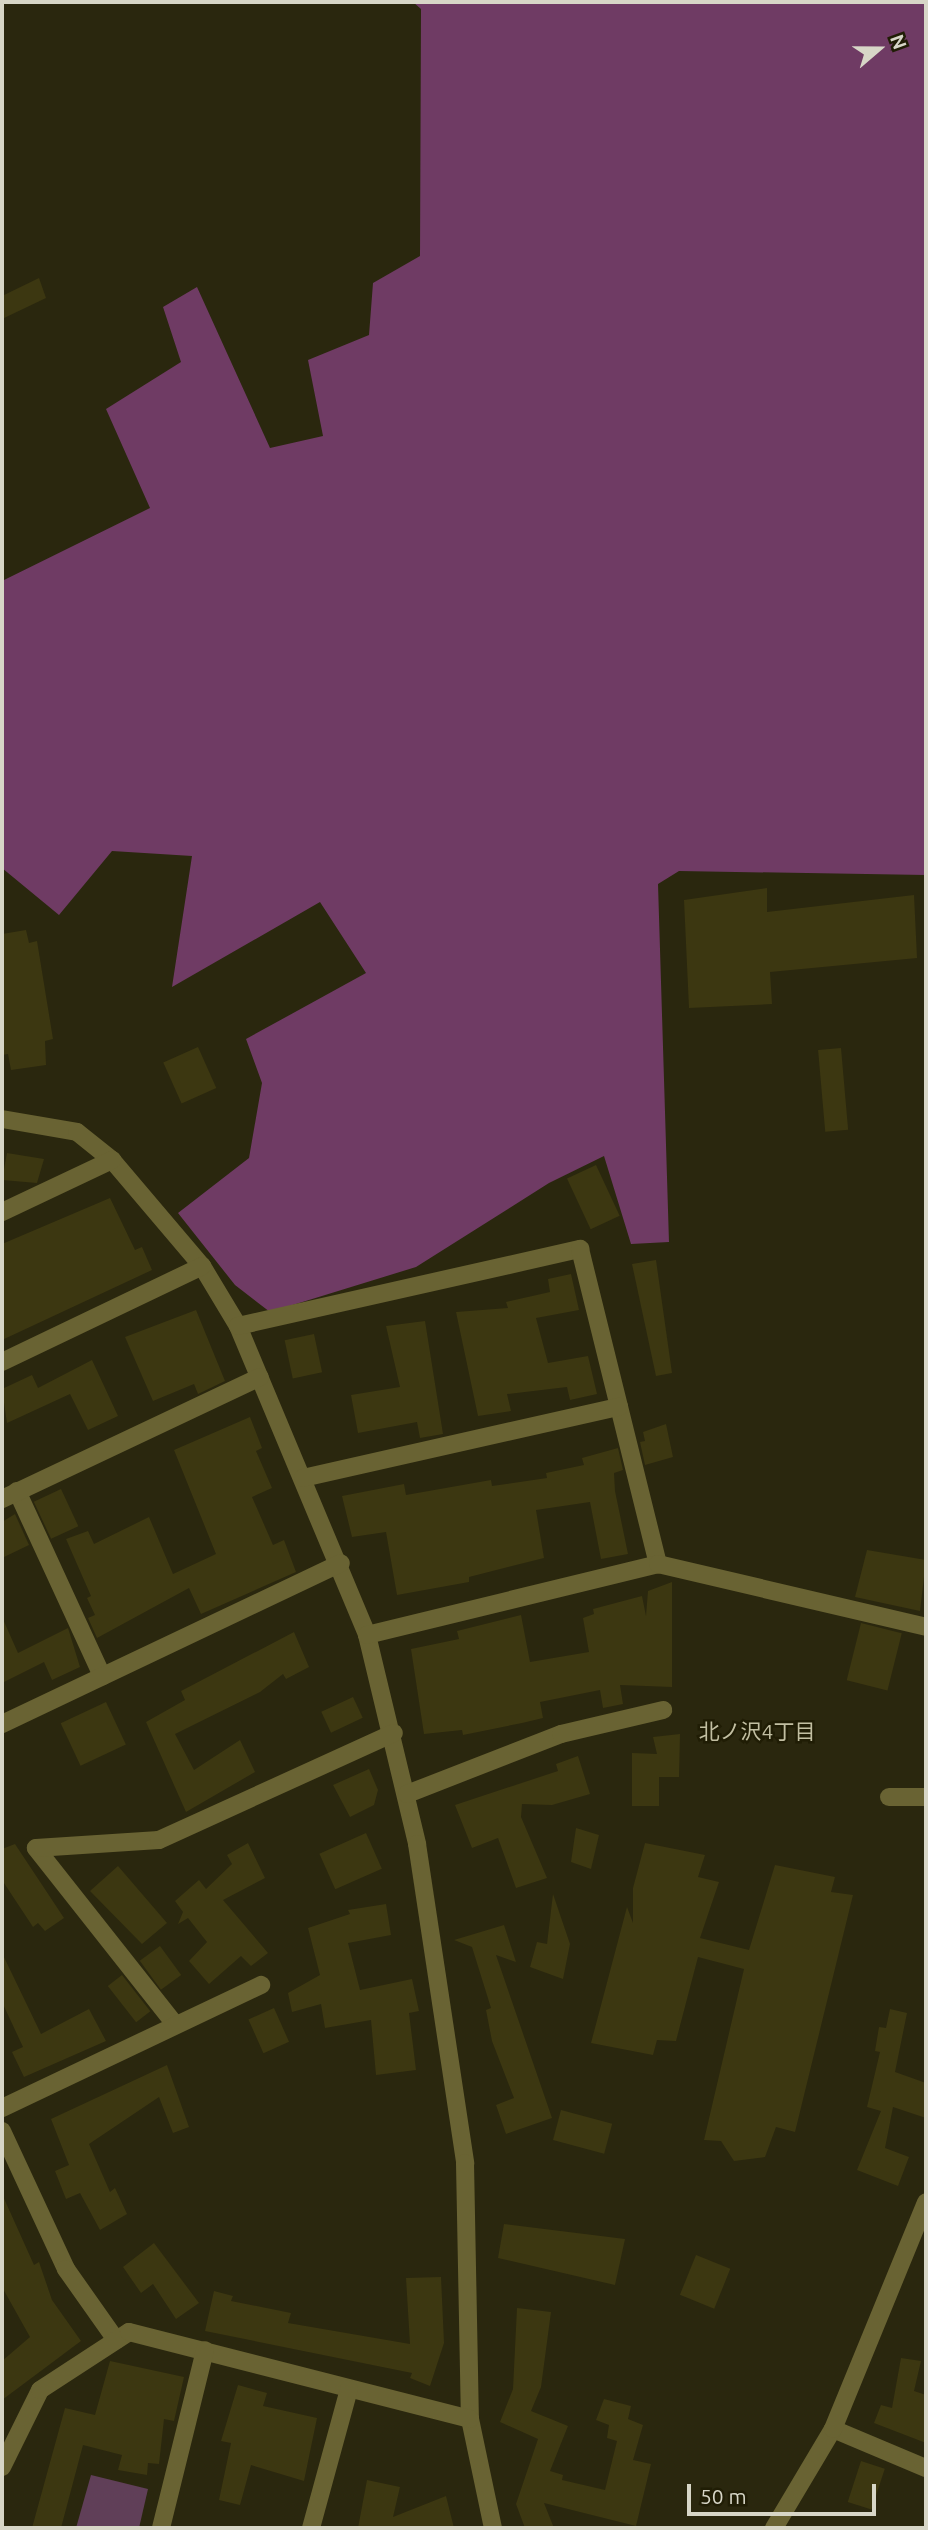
<!DOCTYPE html>
<html>
<head>
<meta charset="utf-8">
<style>
  body { margin:0 }
  #map { position:relative; width:928px; height:2530px; overflow:hidden; background:#2a270e; font-family:Ubuntu,"Noto Sans JP",sans-serif }
  div>[style] { position:absolute }
  [style*='--x'] { left:calc(var(--x)*1px); top:calc(var(--y)*1px); width:calc(var(--w)*1px); rotate:calc(var(--a)*1deg) }
  .green>* { inset:0; background:#603f58 }
  .forest>* { inset:0; background:#6f3b64 }
  .building>* { inset:0; background:#3c3711; transform-origin:0 0 }
  .minor>* { height:18px; margin:-9px; padding:0 9px; transform-origin:9px; border-radius:9px; background:#696333 }
  span { translate:-50% -50%; white-space:nowrap; text-align:center; line-height:1.15; -webkit-text-stroke:5px #201d05; paint-order:stroke }
  .neighbourhood-label { font-size:21px; color:#c2bfa2 }
  .frame { position:absolute; inset:0; border:4px solid #d7d6c7; pointer-events:none }
  .north { position:absolute; left:844px; top:14px; width:70px; height:70px; -webkit-text-stroke:5px #201d05; paint-order:stroke; rotate:70deg; font-size:19px; font-weight:700; line-height:28px; text-align:center; color:#d7d6c7 }
  .north::after { content:''; display:block; margin:auto; width:24px; height:32px; background:#d7d6c7; clip-path:polygon(50% 0,100% 100%,50% 72%,0 100%) }
  .scale { position:absolute; left:687px; top:2484px; width:189px; height:32px; box-sizing:border-box; border:4px solid #d7d6c7; border-top:0; padding-left:9px; font-size:21px; line-height:24px; white-space:nowrap; color:#d7d6c7; -webkit-text-stroke:5px #201d05; paint-order:stroke }
</style>
</head>
<body>
<div id="map">
  <div class="green">
    <div style="clip-path:polygon(91px 2475px,148px 2489px,139px 2528px,76px 2528px)"></div>
  </div>
  <div class="forest">
    <div style="clip-path:polygon(413px 2px,926px 2px,926px 875px,679px 871px,658px 884px,669px 1242px,631px 1244px,604px 1156px,549px 1183px,416px 1267px,270px 1312px,235px 1285px,178px 1213px,249px 1158px,262px 1083px,246px 1039px,366px 973px,320px 902px,172px 987px,192px 856px,112px 851px,59px 915px,2px 868px,2px 581px,150px 508px,106px 409px,181px 362px,163px 307px,197px 287px,270px 448px,323px 436px,308px 360px,369px 335px,373px 283px,420px 256px,421px 9px)"></div>
  </div>
  <div class="building">
    <div style="clip-path:polygon(39px 278px,46px 298px,2px 319px,2px 296px)"></div>
    <div style="clip-path:polygon(767px 888px,767px 912px,914px 895px,917px 958px,770px 972px,772px 1004px,689px 1008px,684px 900px)"></div>
    <div style="clip-path:polygon(26px 930px,29px 943px,37px 941px,53px 1039px,45px 1041px,46px 1065px,11px 1070px,8px 1054px,2px 1055px,2px 934px)"></div>
    <div style="left:198px;top:1047px;width:45px;height:38px;rotate:66deg"></div>
    <div style="left:841px;top:1048px;width:82px;height:23px;rotate:85deg"></div>
    <div style="clip-path:polygon(7px 1153px,44px 1159px,37px 1183px,2px 1180px)"></div>
    <div style="left:596px;top:1165px;width:56px;height:32px;rotate:65deg"></div>
    <div style="clip-path:polygon(110px 1198px,135px 1250px,142px 1247px,152px 1270px,2px 1340px,2px 1244px)"></div>
    <div style="clip-path:polygon(656px 1260px,672px 1373px,656px 1376px,632px 1264px)"></div>
    <div style="clip-path:polygon(571px 1274px,579px 1310px,536px 1318px,548px 1363px,588px 1356px,597px 1394px,570px 1400px,567px 1387px,507px 1394px,511px 1411px,478px 1416px,456px 1312px,508px 1308px,506px 1302px,550px 1292px,548px 1279px)"></div>
    <div style="clip-path:polygon(196px 1310px,225px 1381px,198px 1394px,194px 1384px,153px 1401px,125px 1337px)"></div>
    <div style="clip-path:polygon(425px 1321px,443px 1434px,420px 1438px,417px 1422px,358px 1433px,351px 1395px,400px 1387px,386px 1326px)"></div>
    <div style="left:314px;top:1334px;width:39px;height:30px;rotate:78deg"></div>
    <div style="clip-path:polygon(92px 1360px,118px 1416px,88px 1430px,70px 1394px,7px 1423px,2px 1389px,32px 1375px,38px 1388px)"></div>
    <div style="clip-path:polygon(250px 1417px,262px 1448px,256px 1451px,272px 1488px,252px 1497px,273px 1545px,284px 1540px,296px 1572px,201px 1614px,189px 1588px,97px 1638px,88px 1618px,95px 1615px,87px 1598px,91px 1596px,66px 1539px,88px 1531px,94px 1544px,149px 1517px,173px 1574px,216px 1554px,174px 1450px)"></div>
    <div style="clip-path:polygon(666px 1424px,673px 1457px,645px 1465px,640px 1442px,645px 1441px,643px 1432px)"></div>
    <div style="clip-path:polygon(618px 1448px,623px 1470px,614px 1473px,615px 1491px,628px 1554px,601px 1559px,590px 1502px,536px 1510px,544px 1558px,469px 1577px,469px 1582px,397px 1595px,386px 1532px,352px 1537px,342px 1496px,404px 1484px,406px 1495px,491px 1480px,492px 1486px,547px 1478px,546px 1473px,584px 1465px,582px 1458px)"></div>
    <div style="left:61px;top:1489px;width:41px;height:30px;rotate:65deg"></div>
    <div style="clip-path:polygon(15px 1514px,29px 1545px,2px 1558px,2px 1522px)"></div>
    <div style="clip-path:polygon(867px 1550px,926px 1560px,920px 1611px,855px 1597px)"></div>
    <div style="clip-path:polygon(672px 1582px,672px 1687px,620px 1685px,623px 1704px,603px 1708px,600px 1690px,540px 1702px,543px 1718px,522px 1723px,463px 1735px,462px 1730px,424px 1734px,411px 1649px,459px 1639px,457px 1631px,521px 1615px,530px 1662px,589px 1652px,583px 1618px,594px 1614px,593px 1609px,642px 1596px,646px 1616px,648px 1591px)"></div>
    <div style="clip-path:polygon(2px 1617px,18px 1653px,68px 1628px,80px 1667px,52px 1680px,44px 1662px,2px 1683px)"></div>
    <div style="left:861px;top:1623px;width:42px;height:59px;rotate:14deg"></div>
    <div style="clip-path:polygon(294px 1632px,309px 1667px,286px 1679px,283px 1674px,260px 1692px,175px 1734px,194px 1770px,240px 1740px,255px 1772px,186px 1812px,146px 1722px,185px 1700px,181px 1691px)"></div>
    <div style="left:353px;top:1697px;width:23px;height:35px;rotate:65deg"></div>
    <div style="left:106px;top:1702px;width:47px;height:50px;rotate:65deg"></div>
    <div style="clip-path:polygon(680px 1734px,679px 1777px,659px 1777px,659px 1806px,632px 1806px,632px 1753px,657px 1754px,653px 1737px)"></div>
    <div style="clip-path:polygon(578px 1756px,590px 1794px,552px 1805px,522px 1804px,521px 1817px,547px 1878px,516px 1888px,498px 1838px,472px 1848px,455px 1805px,558px 1771px,556px 1764px)"></div>
    <div style="clip-path:polygon(369px 1769px,378px 1790px,374px 1805px,350px 1817px,333px 1785px)"></div>
    <div style="clip-path:polygon(576px 1828px,599px 1835px,591px 1869px,571px 1862px)"></div>
    <div style="left:366px;top:1833px;width:39px;height:51px;rotate:66deg"></div>
    <div style="clip-path:polygon(248px 1843px,265px 1878px,223px 1900px,268px 1953px,251px 1966px,241px 1956px,209px 1984px,189px 1961px,207px 1942px,188px 1918px,178px 1924px,183px 1912px,175px 1901px,199px 1880px,206px 1889px,232px 1864px,227px 1855px)"></div>
    <div style="clip-path:polygon(645px 1843px,705px 1855px,698px 1877px,719px 1882px,700px 1938px,749px 1950px,775px 1865px,835px 1877px,831px 1892px,853px 1895px,795px 2132px,776px 2127px,765px 2157px,734px 2161px,721px 2141px,704px 2140px,744px 1969px,698px 1957px,676px 2041px,657px 2040px,653px 2055px,591px 2043px,627px 1907px,633px 1923px,633px 1888px)"></div>
    <div style="clip-path:polygon(15px 1844px,64px 1918px,45px 1931px,38px 1923px,33px 1927px,2px 1880px,2px 1849px)"></div>
    <div style="clip-path:polygon(118px 1866px,167px 1923px,142px 1944px,90px 1891px)"></div>
    <div style="clip-path:polygon(553px 1894px,570px 1944px,563px 1979px,530px 1967px,537px 1942px,547px 1944px)"></div>
    <div style="clip-path:polygon(386px 1904px,391px 1935px,348px 1943px,360px 1990px,412px 1979px,419px 2011px,409px 2013px,416px 2070px,376px 2075px,371px 2020px,325px 2028px,321px 2004px,292px 2012px,288px 1993px,320px 1975px,308px 1928px,350px 1914px,348px 1910px)"></div>
    <div style="clip-path:polygon(504px 1925px,516px 1962px,496px 1955px,552px 2118px,506px 2134px,496px 2105px,514px 2098px,492px 2041px,486px 2010px,491px 2008px,472px 1947px,454px 1940px)"></div>
    <div style="left:160px;top:1946px;width:36px;height:25px;rotate:54deg"></div>
    <div style="clip-path:polygon(2px 1953px,41px 2034px,89px 2009px,106px 2041px,24px 2077px,12px 2052px,23px 2047px,2px 2002px)"></div>
    <div style="left:122px;top:1975px;width:46px;height:18px;rotate:52deg"></div>
    <div style="left:274px;top:2008px;width:37px;height:28px;rotate:66deg"></div>
    <div style="clip-path:polygon(890px 2009px,907px 2013px,895px 2072px,926px 2083px,926px 2118px,893px 2107px,885px 2148px,909px 2157px,898px 2186px,857px 2170px,881px 2111px,867px 2107px,880px 2052px,875px 2051px,879px 2027px,886px 2028px)"></div>
    <div style="clip-path:polygon(167px 2065px,189px 2127px,173px 2133px,159px 2097px,89px 2144px,110px 2192px,115px 2188px,127px 2214px,100px 2230px,80px 2193px,66px 2199px,55px 2171px,69px 2165px,51px 2119px)"></div>
    <div style="left:561px;top:2110px;width:53px;height:31px;rotate:15deg"></div>
    <div style="clip-path:polygon(2px 2194px,34px 2265px,39px 2262px,52px 2300px,81px 2341px,2px 2400px,2px 2361px,30px 2337px,2px 2287px)"></div>
    <div style="clip-path:polygon(504px 2224px,625px 2239px,615px 2285px,498px 2258px)"></div>
    <div style="clip-path:polygon(154px 2243px,199px 2303px,176px 2319px,153px 2284px,141px 2293px,123px 2267px)"></div>
    <div style="left:696px;top:2255px;width:37px;height:43px;rotate:22deg"></div>
    <div style="clip-path:polygon(441px 2277px,444px 2343px,430px 2386px,410px 2378px,412px 2373px,205px 2331px,214px 2291px,233px 2296px,231px 2301px,291px 2313px,288px 2323px,410px 2344px,406px 2278px)"></div>
    <div style="clip-path:polygon(517px 2308px,551px 2312px,541px 2387px,531px 2411px,568px 2426px,550px 2471px,563px 2475px,562px 2480px,605px 2490px,617px 2441px,607px 2438px,609px 2425px,596px 2420px,604px 2399px,631px 2406px,628px 2419px,643px 2425px,633px 2460px,651px 2464px,636px 2526px,544px 2503px,554px 2528px,525px 2528px,516px 2504px,538px 2439px,500px 2422px,513px 2389px)"></div>
    <div style="clip-path:polygon(901px 2358px,921px 2361px,914px 2391px,926px 2395px,926px 2443px,874px 2423px,881px 2405px,892px 2408px)"></div>
    <div style="clip-path:polygon(110px 2361px,184px 2377px,174px 2421px,164px 2419px,159px 2464px,148px 2463px,147px 2475px,118px 2470px,122px 2455px,83px 2445px,61px 2528px,32px 2528px,65px 2408px,95px 2415px)"></div>
    <div style="clip-path:polygon(238px 2385px,267px 2393px,263px 2406px,317px 2418px,304px 2481px,251px 2465px,240px 2505px,219px 2500px,231px 2443px,221px 2441px)"></div>
    <div style="left:861px;top:2461px;width:25px;height:43px;rotate:18deg"></div>
    <div style="clip-path:polygon(367px 2480px,400px 2487px,393px 2517px,446px 2496px,454px 2528px,358px 2528px)"></div>
  </div>
  <div class="minor">
    <div style="--x:2;--y:1119;--w:76;--a:9.8"></div>
    <div style="--x:77;--y:1132;--w:45;--a:38.7"></div>
    <div style="--x:112;--y:1160;--w:139;--a:49.7"></div>
    <div style="--x:202;--y:1266;--w:70;--a:59"></div>
    <div style="--x:238;--y:1326;--w:335;--a:67.3"></div>
    <div style="--x:367;--y:1635;--w:215;--a:76.5"></div>
    <div style="--x:417;--y:1844;--w:323;--a:81.4"></div>
    <div style="--x:465;--y:2163;--w:256;--a:88.9"></div>
    <div style="--x:470;--y:2419;--w:111;--a:78.1"></div>
    <div style="--x:2;--y:1212;--w:122;--a:-25.3"></div>
    <div style="--x:238;--y:1326;--w:351;--a:-12.7"></div>
    <div style="--x:580;--y:1249;--w:325;--a:76.1"></div>
    <div style="--x:2;--y:1362;--w:222;--a:-25.6"></div>
    <div style="--x:303;--y:1478;--w:324;--a:-12.7"></div>
    <div style="--x:17;--y:1491;--w:204;--a:65.3"></div>
    <div style="--x:2;--y:1499;--w:285;--a:-25.3"></div>
    <div style="--x:367;--y:1635;--w:300;--a:-13.7"></div>
    <div style="--x:658;--y:1564;--w:275;--a:13.2"></div>
    <div style="--x:2;--y:1724;--w:375;--a:-25.4"></div>
    <div style="--x:407;--y:1794;--w:165;--a:-21.3"></div>
    <div style="--x:561;--y:1734;--w:105;--a:-13.2"></div>
    <div style="--x:889;--y:1797;--w:37;--a:0"></div>
    <div style="--x:174;--y:2023;--w:223;--a:-128.3"></div>
    <div style="--x:36;--y:1848;--w:123;--a:-3.7"></div>
    <div style="--x:159;--y:1840;--w:258;--a:-24.5"></div>
    <div style="--x:2;--y:2108;--w:287;--a:-25.4"></div>
    <div style="--x:2;--y:2131;--w:152;--a:65.1"></div>
    <div style="--x:66;--y:2269;--w:87;--a:54.8"></div>
    <div style="--x:833;--y:2429;--w:101;--a:22.8"></div>
    <div style="--x:2;--y:2467;--w:86;--a:-63.7"></div>
    <div style="--x:40;--y:2390;--w:106;--a:-33.1"></div>
    <div style="--x:129;--y:2332;--w:352;--a:14.3"></div>
    <div style="--x:161;--y:2528;--w:183;--a:-76.1"></div>
    <div style="--x:311;--y:2528;--w:144;--a:-74.7"></div>
    <div style="--x:774;--y:2528;--w:115;--a:-59.2"></div>
    <div style="--x:833;--y:2429;--w:245;--a:-67.7"></div>
  </div>
  <div class="neighbourhood-label">
    <span style="left:757px;top:1731px">北ノ沢4丁目</span>
  </div>
  <div class="frame"></div>
  <div class="north">N</div>
  <div class="scale">50 m</div>
</div>
</body>
</html>
